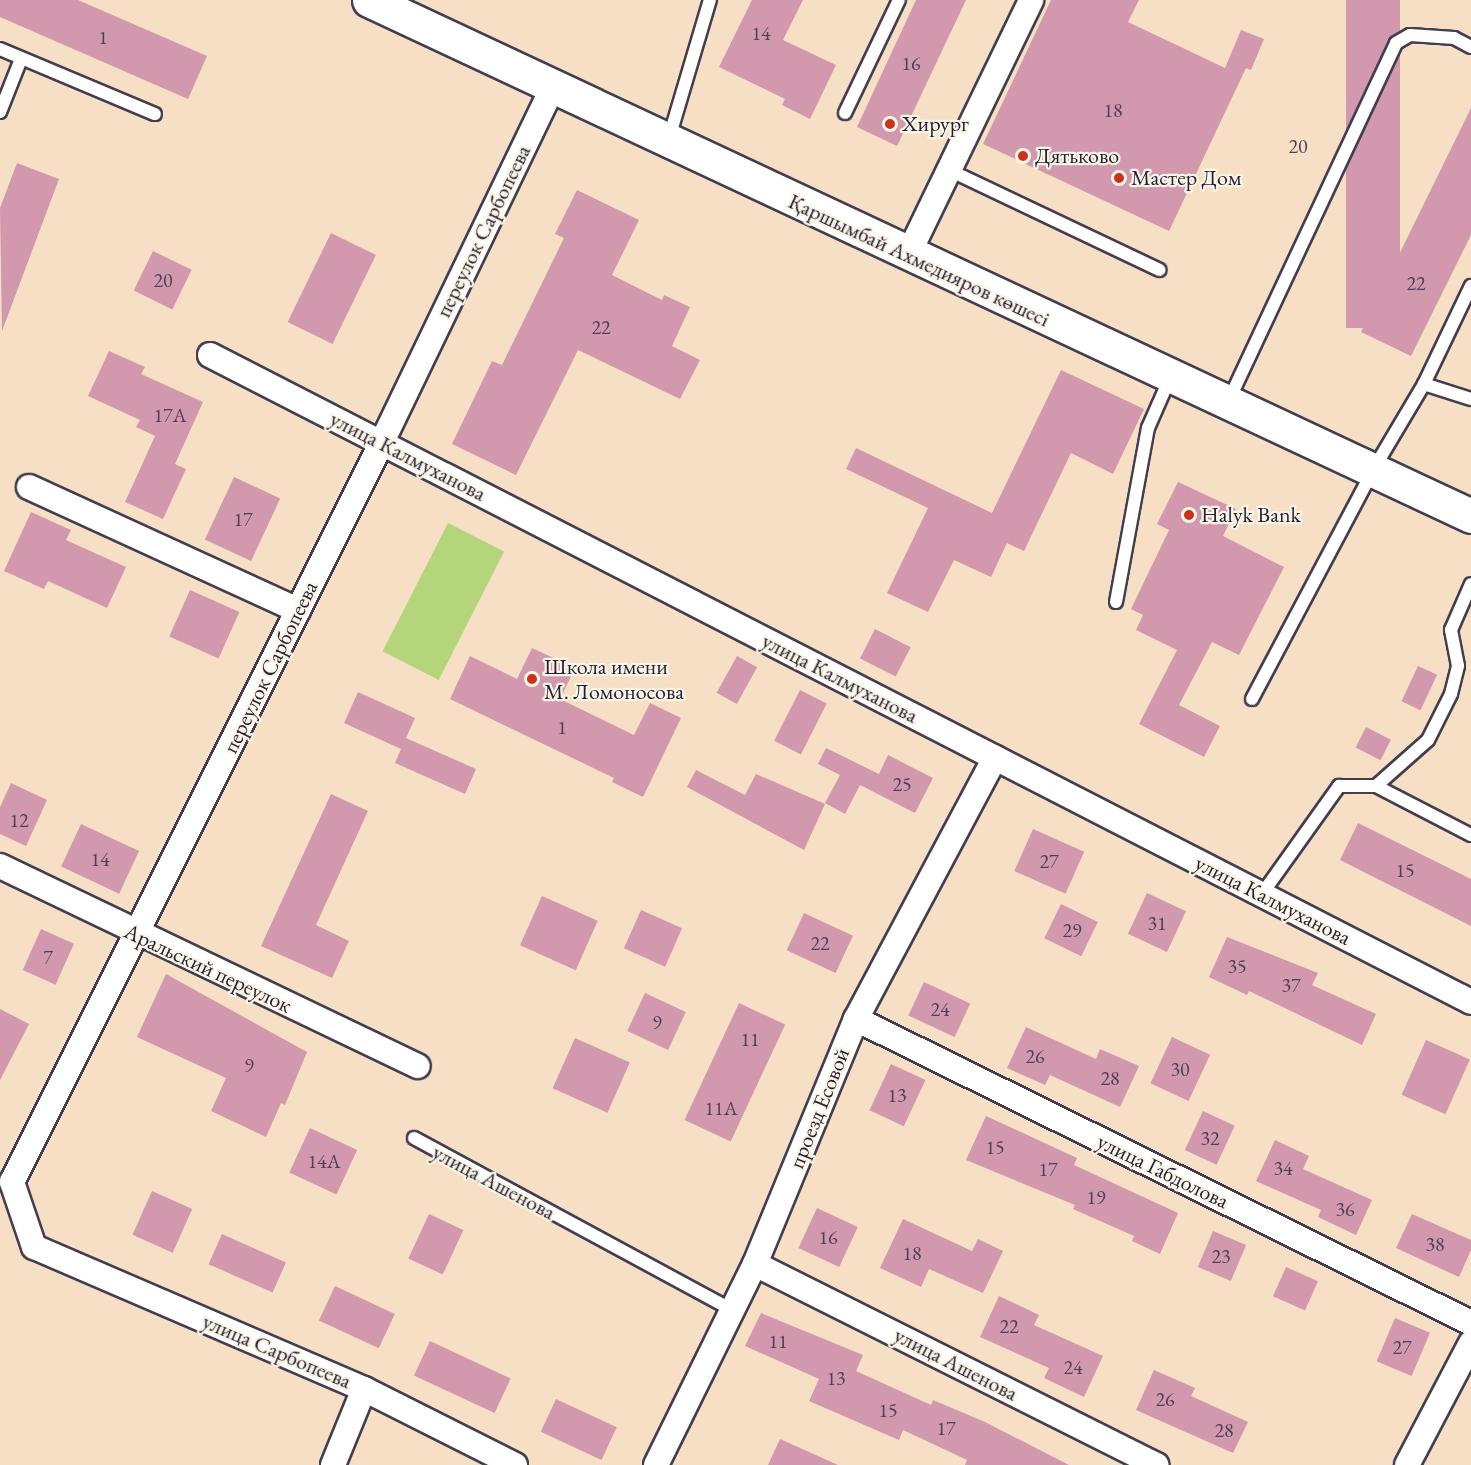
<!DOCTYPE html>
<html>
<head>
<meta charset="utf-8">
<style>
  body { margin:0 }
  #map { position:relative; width:1471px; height:1465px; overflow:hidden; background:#f6dfc4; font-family:"EB Garamond",serif }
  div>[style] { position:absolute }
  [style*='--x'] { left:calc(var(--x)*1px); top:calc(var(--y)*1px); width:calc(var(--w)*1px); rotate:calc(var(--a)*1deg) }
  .green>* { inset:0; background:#b5d57c; transform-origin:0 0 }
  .building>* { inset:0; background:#d298ae; transform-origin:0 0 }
  .roads { filter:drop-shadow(2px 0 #423e50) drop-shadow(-2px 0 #423e50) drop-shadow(0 2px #423e50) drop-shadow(0 -2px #423e50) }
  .lane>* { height:12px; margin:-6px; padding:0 6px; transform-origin:6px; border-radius:6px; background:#fff }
  .street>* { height:24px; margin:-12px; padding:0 12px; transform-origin:12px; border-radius:12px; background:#fff }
  .primary>* { height:33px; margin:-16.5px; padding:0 16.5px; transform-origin:16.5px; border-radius:16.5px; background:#fff }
  .dots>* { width:16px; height:16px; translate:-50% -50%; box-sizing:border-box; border:3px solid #fcf5e5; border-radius:50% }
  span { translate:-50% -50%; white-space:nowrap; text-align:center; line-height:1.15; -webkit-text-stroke:4.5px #fcf5e5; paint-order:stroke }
  .number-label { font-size:20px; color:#4e4058 }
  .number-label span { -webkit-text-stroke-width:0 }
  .poi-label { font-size:22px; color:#22223b }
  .left { translate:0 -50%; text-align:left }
  .street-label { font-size:22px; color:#22223b }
</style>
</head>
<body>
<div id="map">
  <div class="green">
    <div style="left:448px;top:523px;width:63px;height:144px;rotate:27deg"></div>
  </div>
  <div class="building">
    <div style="clip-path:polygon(0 0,78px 0,207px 56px,188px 99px,0 17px)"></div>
    <div style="clip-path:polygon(752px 0,803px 0,783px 40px,836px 65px,810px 119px,782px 105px,785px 99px,719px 67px)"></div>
    <div style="clip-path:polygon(916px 0,966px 0,897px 146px,857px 127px)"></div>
    <div style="clip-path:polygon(1051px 0,1139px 0,1128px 22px,1225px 68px,1241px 30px,1264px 39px,1251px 70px,1246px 68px,1169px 231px,983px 144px)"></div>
    <div style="left:1346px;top:0;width:54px;height:328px"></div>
    <div style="clip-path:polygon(1471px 108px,1471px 235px,1411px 356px,1361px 332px)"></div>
    <div style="clip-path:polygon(17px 163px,59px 179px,2px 331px,0 208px)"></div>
    <div style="clip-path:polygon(577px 190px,639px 220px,612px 275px,662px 300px,664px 295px,690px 307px,672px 346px,700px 360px,680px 399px,578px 350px,516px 475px,452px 444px,492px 361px,502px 365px,564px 238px,555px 234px)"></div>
    <div style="left:331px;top:233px;width:50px;height:99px;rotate:26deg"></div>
    <div style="left:153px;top:251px;width:43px;height:44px;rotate:26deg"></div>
    <div style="clip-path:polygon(109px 351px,145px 367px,141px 374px,203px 402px,175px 464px,186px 469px,163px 519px,125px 502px,155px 436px,136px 427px,140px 420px,88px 396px)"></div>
    <div style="clip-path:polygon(1061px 370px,1144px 409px,1113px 474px,1071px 453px,1024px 551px,1007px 543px,991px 577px,954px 560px,928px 612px,887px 593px,928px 508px,846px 469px,856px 448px,992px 513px)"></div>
    <div style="left:234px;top:477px;width:51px;height:69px;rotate:25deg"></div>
    <div style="clip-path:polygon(1178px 482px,1236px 509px,1223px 536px,1284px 567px,1239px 655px,1212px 642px,1179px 705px,1220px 726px,1204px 757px,1139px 724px,1177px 650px,1136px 630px,1143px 615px,1131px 609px,1169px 530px,1157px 524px)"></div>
    <div style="clip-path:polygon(31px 512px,71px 530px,66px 540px,126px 567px,107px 608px,48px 581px,44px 589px,4px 571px)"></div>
    <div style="left:190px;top:590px;width:54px;height:51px;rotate:24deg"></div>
    <div style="left:875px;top:629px;width:40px;height:33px;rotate:27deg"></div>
    <div style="clip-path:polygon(532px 648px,575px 668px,560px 699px,634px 735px,650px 703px,681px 718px,643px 797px,612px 782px,614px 778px,450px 699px,470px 656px,517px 679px)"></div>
    <div style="left:737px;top:656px;width:23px;height:42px;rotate:29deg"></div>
    <div style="left:1418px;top:666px;width:21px;height:39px;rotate:25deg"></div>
    <div style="left:800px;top:690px;width:30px;height:57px;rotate:27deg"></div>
    <div style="clip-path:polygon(358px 692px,415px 718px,406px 738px,476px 769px,465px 794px,395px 763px,401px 749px,344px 723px)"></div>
    <div style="left:1366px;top:727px;width:28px;height:23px;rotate:27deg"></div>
    <div style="clip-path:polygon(826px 748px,879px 774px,888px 755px,933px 778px,915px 813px,860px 785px,845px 814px,825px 803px,840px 775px,818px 764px)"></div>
    <div style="clip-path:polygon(696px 770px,745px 795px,756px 774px,825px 804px,804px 850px,687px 787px)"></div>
    <div style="clip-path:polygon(11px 783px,47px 800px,26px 846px,0 834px,0 807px)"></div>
    <div style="clip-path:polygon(331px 794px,368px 811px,316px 925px,349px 941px,332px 978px,261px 946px)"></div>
    <div style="clip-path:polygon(1358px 823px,1471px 879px,1471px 926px,1340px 860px)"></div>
    <div style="left:81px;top:824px;width:64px;height:47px;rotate:25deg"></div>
    <div style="left:1033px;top:829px;width:56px;height:46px;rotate:24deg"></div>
    <div style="left:1147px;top:893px;width:43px;height:45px;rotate:25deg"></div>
    <div style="left:542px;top:896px;width:61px;height:54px;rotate:24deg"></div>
    <div style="left:1061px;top:904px;width:41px;height:38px;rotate:26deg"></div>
    <div style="left:641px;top:910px;width:45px;height:42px;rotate:24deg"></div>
    <div style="left:804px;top:913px;width:54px;height:41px;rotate:25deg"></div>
    <div style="left:41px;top:929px;width:36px;height:45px;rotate:24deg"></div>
    <div style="clip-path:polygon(1227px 937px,1318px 973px,1312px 985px,1376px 1014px,1362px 1045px,1249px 991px,1247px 995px,1209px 977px)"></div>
    <div style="clip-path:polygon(166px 974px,307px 1052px,285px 1105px,281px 1103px,266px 1137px,211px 1111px,226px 1078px,137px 1037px)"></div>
    <div style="left:924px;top:982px;width:51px;height:37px;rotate:25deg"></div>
    <div style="left:645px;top:993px;width:45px;height:42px;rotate:25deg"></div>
    <div style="left:739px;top:1003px;width:51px;height:129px;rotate:25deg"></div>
    <div style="clip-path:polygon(0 1009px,29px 1024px,0 1080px)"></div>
    <div style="clip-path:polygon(1026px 1027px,1096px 1059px,1100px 1049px,1139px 1066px,1120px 1107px,1050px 1075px,1045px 1085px,1007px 1068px)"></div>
    <div style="left:1172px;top:1037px;width:42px;height:51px;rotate:25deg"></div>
    <div style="left:575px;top:1038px;width:60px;height:55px;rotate:24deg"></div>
    <div style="left:1426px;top:1040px;width:48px;height:60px;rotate:24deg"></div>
    <div style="left:891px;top:1064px;width:38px;height:51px;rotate:25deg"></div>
    <div style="left:1203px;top:1111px;width:35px;height:43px;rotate:25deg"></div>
    <div style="clip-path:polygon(986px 1116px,1077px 1158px,1074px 1165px,1178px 1213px,1160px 1254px,1132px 1241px,1134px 1236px,1073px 1209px,1075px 1205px,966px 1160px)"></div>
    <div style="left:310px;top:1128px;width:52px;height:49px;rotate:25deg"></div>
    <div style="clip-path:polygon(1275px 1140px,1309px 1156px,1303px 1169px,1372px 1200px,1356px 1235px,1318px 1217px,1321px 1210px,1256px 1181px)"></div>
    <div style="left:152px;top:1191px;width:44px;height:48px;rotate:24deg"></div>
    <div style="left:817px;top:1208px;width:45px;height:44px;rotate:25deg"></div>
    <div style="left:429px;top:1214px;width:38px;height:49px;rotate:25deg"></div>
    <div style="clip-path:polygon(1412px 1214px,1471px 1240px,1471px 1250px,1459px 1277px,1396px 1248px)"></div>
    <div style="clip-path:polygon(903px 1219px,972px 1251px,978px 1239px,1003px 1251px,983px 1293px,929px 1269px,921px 1287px,880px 1268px)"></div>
    <div style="left:1213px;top:1231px;width:36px;height:39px;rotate:23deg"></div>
    <div style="left:222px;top:1234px;width:70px;height:33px;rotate:24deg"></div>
    <div style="left:1286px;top:1267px;width:35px;height:32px;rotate:24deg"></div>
    <div style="left:335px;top:1286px;width:66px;height:38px;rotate:25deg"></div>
    <div style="clip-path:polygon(999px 1296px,1039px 1315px,1034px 1325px,1103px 1356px,1084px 1397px,1044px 1378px,1049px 1368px,980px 1337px)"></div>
    <div style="clip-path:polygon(761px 1313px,863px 1355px,856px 1371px,931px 1405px,933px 1400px,985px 1422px,1069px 1465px,965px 1465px,967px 1460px,903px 1430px,899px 1440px,809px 1401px,819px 1379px,745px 1346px)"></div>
    <div style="left:1395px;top:1318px;width:38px;height:47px;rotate:23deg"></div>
    <div style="left:430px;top:1341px;width:89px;height:38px;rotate:25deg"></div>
    <div style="clip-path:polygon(1154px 1370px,1195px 1388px,1191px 1396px,1248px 1422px,1233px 1453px,1136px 1410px)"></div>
    <div style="left:556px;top:1399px;width:67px;height:36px;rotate:25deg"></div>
    <div style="clip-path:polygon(780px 1439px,838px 1465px,768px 1465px)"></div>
  </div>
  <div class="roads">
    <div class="lane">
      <div style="--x:0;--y:49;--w:168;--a:22.8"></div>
      <div style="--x:0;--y:112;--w:57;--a:-68.4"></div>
      <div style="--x:845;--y:113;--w:125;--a:-64.5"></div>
      <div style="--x:669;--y:138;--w:144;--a:-73.5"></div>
      <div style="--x:949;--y:170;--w:233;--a:25.4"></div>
      <div style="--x:1424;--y:384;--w:49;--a:17.7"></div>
      <div style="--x:1228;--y:402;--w:396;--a:-64.9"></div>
      <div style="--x:1396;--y:43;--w:16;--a:-30"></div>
      <div style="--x:1410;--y:35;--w:44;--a:3.9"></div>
      <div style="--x:1454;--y:38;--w:19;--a:28"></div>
      <div style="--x:1116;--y:602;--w:177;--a:-79.6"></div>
      <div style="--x:1148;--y:428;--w:55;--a:-66.3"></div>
      <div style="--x:1252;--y:699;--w:259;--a:-62.1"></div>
      <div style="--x:1373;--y:470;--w:100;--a:-59.3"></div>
      <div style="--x:1424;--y:384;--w:109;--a:-64.4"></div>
      <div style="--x:1376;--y:786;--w:107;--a:27.3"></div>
      <div style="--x:1262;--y:894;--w:133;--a:-54.5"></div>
      <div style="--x:1339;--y:786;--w:37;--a:0"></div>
      <div style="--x:1376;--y:786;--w:69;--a:-41.5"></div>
      <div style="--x:1428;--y:740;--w:51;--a:-63.4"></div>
      <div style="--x:1451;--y:694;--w:29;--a:-76"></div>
      <div style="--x:1458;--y:666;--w:37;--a:-101"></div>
      <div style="--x:1451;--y:630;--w:50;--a:-66.5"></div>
      <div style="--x:414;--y:1138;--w:362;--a:28.4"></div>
    </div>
    <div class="street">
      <div style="--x:908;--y:255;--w:283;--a:-64.2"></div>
      <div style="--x:210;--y:355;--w:1417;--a:27.16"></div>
      <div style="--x:29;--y:487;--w:296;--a:24.6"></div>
      <div style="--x:0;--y:866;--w:463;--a:25.6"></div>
      <div style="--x:856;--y:1019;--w:686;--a:26.3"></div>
      <div style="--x:755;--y:1264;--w:449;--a:26.6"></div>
      <div style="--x:333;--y:1465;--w:82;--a:-67.8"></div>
      <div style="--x:515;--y:1465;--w:169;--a:-153.3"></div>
      <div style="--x:364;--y:1389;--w:359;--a:-156.7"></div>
      <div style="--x:34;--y:1247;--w:69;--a:-108.7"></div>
      <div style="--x:12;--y:1182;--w:827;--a:-63.43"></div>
      <div style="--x:382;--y:442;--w:393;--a:-64.3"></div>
      <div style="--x:656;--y:1465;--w:224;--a:-63.8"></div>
      <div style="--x:755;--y:1264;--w:265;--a:-67.6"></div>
      <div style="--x:856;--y:1019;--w:296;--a:-62"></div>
      <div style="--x:1407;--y:1465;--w:138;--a:-62.3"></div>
    </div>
    <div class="primary">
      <div style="--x:369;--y:0;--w:1217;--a:25.09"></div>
    </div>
  </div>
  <div class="dots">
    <div style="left:890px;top:124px;background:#c8321e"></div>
    <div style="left:1023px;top:156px;background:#c8321e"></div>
    <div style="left:1119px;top:178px;background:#c8321e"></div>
    <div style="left:1189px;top:515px;background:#c8321e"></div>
    <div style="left:532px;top:679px;background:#c8321e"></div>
  </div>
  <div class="number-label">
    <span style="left:761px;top:33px">14</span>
    <span style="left:103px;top:37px">1</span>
    <span style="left:911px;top:63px">16</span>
    <span style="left:1113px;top:110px">18</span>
    <span style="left:1298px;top:146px">20</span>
    <span style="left:163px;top:280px">20</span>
    <span style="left:1416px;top:283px">22</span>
    <span style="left:601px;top:327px">22</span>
    <span style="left:170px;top:415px">17А</span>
    <span style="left:243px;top:519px">17</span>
    <span style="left:562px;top:727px">1</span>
    <span style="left:902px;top:784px">25</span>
    <span style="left:19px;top:820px">12</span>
    <span style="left:100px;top:859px">14</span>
    <span style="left:1049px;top:861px">27</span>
    <span style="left:1405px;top:870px">15</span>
    <span style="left:1157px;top:923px">31</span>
    <span style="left:1072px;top:930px">29</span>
    <span style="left:820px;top:943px">22</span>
    <span style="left:48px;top:957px">7</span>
    <span style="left:1237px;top:966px">35</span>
    <span style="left:1291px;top:985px">37</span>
    <span style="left:940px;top:1009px">24</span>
    <span style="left:657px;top:1022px">9</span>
    <span style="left:750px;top:1039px">11</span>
    <span style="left:1035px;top:1056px">26</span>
    <span style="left:249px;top:1065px">9</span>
    <span style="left:1180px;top:1069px">30</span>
    <span style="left:1110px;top:1078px">28</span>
    <span style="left:897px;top:1095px">13</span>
    <span style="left:721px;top:1108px">11А</span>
    <span style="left:1210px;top:1138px">32</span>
    <span style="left:995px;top:1147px">15</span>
    <span style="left:324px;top:1161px">14А</span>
    <span style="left:1283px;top:1168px">34</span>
    <span style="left:1048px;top:1169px">17</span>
    <span style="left:1096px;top:1197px">19</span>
    <span style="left:1345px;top:1209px">36</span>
    <span style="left:828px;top:1237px">16</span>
    <span style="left:1435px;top:1244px">38</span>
    <span style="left:912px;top:1253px">18</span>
    <span style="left:1221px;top:1256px">23</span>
    <span style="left:1009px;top:1326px">22</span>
    <span style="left:778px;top:1341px">11</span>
    <span style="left:1402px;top:1347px">27</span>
    <span style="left:1073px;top:1367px">24</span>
    <span style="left:836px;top:1378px">13</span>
    <span style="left:1165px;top:1399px">26</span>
    <span style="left:888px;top:1410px">15</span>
    <span style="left:946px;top:1428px">17</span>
    <span style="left:1224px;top:1430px">28</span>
  </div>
  <div class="poi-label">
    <span class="left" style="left:902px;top:124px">Хирург</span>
    <span class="left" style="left:1035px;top:156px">Дятьково</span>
    <span class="left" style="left:1131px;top:178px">Мастер Дом</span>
    <span class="left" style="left:1201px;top:515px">Halyk Bank</span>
    <span class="left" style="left:544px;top:679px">Школа имени<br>М. Ломоносова</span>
  </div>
  <div class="street-label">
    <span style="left:483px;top:231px;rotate:-64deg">переулок Сарбопеева</span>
    <span style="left:919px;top:260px;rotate:25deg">Қаршымбай Ахмедияров көшесі</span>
    <span style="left:408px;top:456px;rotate:27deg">улица Калмуханова</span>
    <span style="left:270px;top:667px;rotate:-64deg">переулок Сарбопеева</span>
    <span style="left:840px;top:678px;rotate:27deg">улица Калмуханова</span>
    <span style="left:1273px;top:900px;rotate:27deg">улица Калмуханова</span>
    <span style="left:208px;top:968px;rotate:25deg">Аральский переулок</span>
    <span style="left:819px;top:1108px;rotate:-68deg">проезд Есовой</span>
    <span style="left:1163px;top:1171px;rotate:26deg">улица Габдолова</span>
    <span style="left:494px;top:1182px;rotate:28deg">улица Ашенова</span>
    <span style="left:277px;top:1351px;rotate:23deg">улица Сарбопеева</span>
    <span style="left:956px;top:1364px;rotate:27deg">улица Ашенова</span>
  </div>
</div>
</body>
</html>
